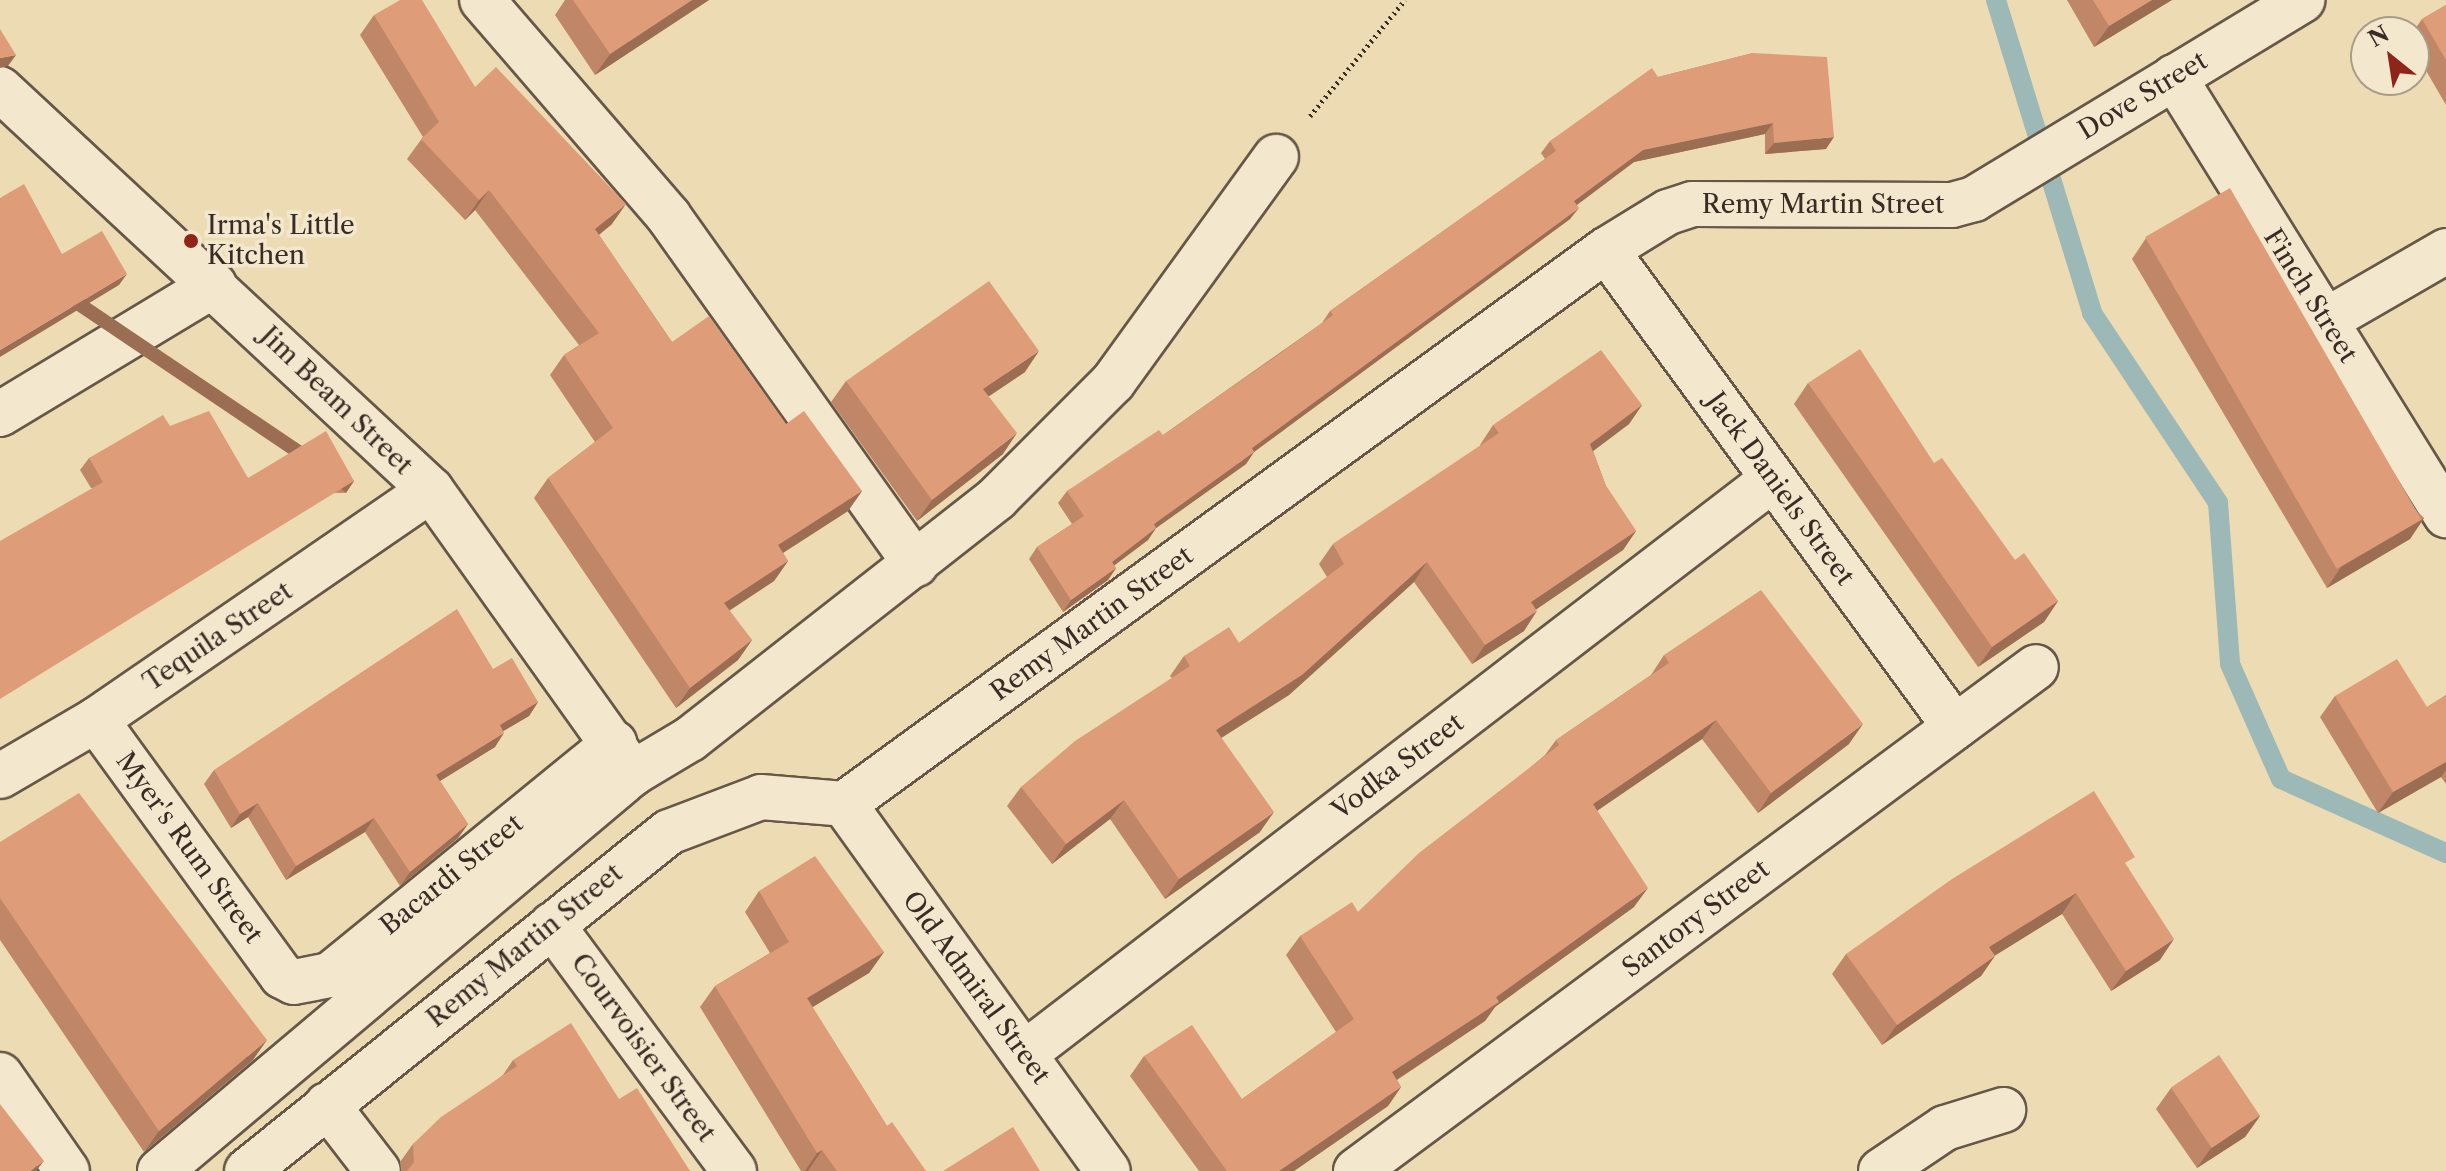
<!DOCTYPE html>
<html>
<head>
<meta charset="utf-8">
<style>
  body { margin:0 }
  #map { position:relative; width:2446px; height:1171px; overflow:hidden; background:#eddcb3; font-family:"Libre Caslon Text",serif }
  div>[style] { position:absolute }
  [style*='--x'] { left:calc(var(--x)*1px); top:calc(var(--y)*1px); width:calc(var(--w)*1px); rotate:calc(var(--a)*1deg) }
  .stream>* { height:20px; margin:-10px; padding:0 10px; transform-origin:10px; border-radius:10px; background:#9db9b7 }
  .path>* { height:5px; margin-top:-2.5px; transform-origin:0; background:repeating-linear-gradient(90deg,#392b25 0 2px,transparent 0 6px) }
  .roads { filter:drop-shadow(2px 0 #665748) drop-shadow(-2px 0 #665748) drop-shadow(0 2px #665748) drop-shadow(0 -2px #665748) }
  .street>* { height:44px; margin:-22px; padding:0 22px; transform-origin:22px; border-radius:22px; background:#f3e8ce }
  .secondary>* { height:44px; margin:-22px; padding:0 22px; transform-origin:22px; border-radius:22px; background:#f3e8ce }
  .wall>* { inset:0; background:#bf8767 }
  .shaded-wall>* { inset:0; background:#9b6e54; transform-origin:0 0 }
  .building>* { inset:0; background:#de9d78; transform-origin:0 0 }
  .dots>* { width:22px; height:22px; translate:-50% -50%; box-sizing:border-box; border:4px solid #f3e8ce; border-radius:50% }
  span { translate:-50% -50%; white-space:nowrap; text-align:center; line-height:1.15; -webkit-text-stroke:7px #f3e8ce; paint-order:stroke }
  .street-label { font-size:26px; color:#392b25 }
  .poi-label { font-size:26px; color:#392b25 }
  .left { translate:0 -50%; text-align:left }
  .north { position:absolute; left:2350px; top:16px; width:80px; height:80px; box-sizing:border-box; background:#f3e8ce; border:2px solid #a99c8a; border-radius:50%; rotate:330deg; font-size:22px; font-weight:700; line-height:32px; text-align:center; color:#392b25 }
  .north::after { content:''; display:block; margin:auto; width:28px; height:36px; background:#8f2418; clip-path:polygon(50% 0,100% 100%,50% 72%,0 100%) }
</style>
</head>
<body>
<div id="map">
  <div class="stream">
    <div style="--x:1996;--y:0;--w:327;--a:72.9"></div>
    <div style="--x:2092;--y:313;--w:228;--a:56.4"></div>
    <div style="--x:2218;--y:503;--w:161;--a:85.7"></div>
    <div style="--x:2230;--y:664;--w:126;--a:66.1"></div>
    <div style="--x:2281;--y:779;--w:181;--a:24.2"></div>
  </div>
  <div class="path">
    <div style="--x:1310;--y:116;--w:150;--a:-50.7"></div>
  </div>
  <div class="roads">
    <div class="street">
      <div style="--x:482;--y:0;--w:286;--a:49.2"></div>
      <div style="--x:669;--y:217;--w:426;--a:54.6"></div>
      <div style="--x:2174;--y:77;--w:516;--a:58.16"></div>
      <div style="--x:0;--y:89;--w:589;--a:42.93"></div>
      <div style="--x:431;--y:490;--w:348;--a:54.5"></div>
      <div style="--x:1606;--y:250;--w:591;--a:53.81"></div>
      <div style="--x:2325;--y:321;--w:140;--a:-30"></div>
      <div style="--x:0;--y:414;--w:250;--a:-31.1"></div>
      <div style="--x:96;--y:720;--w:316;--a:54"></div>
      <div style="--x:282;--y:976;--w:13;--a:27"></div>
      <div style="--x:294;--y:982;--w:37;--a:-11"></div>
      <div style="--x:330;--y:975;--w:367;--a:-39.2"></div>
      <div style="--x:0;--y:776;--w:111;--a:-30.3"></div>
      <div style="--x:96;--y:720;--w:406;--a:-34.5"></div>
      <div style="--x:844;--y:804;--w:452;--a:54.3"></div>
      <div style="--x:552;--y:925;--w:306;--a:53.5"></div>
      <div style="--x:1024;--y:1054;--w:944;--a:-37.51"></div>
      <div style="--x:0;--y:1075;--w:117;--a:55.1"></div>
      <div style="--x:327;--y:1105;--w:83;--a:52.3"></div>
      <div style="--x:160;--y:1171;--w:618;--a:-40.08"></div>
      <div style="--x:633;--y:773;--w:66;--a:-30.8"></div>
      <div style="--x:690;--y:739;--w:390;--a:-38.1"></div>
      <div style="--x:997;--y:498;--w:164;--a:-45"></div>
      <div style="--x:1113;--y:382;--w:278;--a:-54.1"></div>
      <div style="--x:1356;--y:1171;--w:846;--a:-36.54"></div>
      <div style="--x:1881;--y:1171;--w:77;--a:-33.9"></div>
      <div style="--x:1945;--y:1128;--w:61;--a:-17.2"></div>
    </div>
    <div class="secondary">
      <div style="--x:247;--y:1171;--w:541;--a:-38.78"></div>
      <div style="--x:669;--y:832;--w:98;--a:-20.8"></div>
      <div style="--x:761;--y:797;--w:83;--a:4.8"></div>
      <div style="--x:844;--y:804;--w:942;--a:-36.02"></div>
      <div style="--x:1606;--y:250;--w:73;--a:-31.5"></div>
      <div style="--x:1668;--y:212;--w:25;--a:-18"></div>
      <div style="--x:1692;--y:204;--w:260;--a:0.2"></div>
      <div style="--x:1952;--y:205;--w:23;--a:-15"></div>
      <div style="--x:1974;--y:199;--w:384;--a:-31.2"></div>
    </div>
  </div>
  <div class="wall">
    <div style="clip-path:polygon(565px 0,709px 0,595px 75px,555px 15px)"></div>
    <div style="clip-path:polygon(2067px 0,2172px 0,2094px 47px)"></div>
    <div style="clip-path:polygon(2446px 5px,2446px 105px,2414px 50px,2414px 32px,2413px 32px,2422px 19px)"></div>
    <div style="clip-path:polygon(374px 15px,475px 87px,612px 224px,599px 235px,672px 342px,786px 424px,862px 491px,848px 511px,783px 553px,788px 561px,774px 581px,729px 611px,752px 640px,738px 660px,676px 708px,534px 498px,548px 478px,595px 442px,550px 375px,564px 355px,579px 345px,475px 210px,465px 220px,407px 159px,423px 137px,360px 35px)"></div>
    <div style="clip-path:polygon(1753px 53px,1826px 149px,1765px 154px,1765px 134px,1634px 162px,1577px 205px,1570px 219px,1254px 452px,1246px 464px,1156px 528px,1148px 540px,1114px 565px,1116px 568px,1108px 580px,1063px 612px,1029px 559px,1037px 547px,1072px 524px,1058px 503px,1067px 491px,1163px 435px,1322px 323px,1330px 311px,1545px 159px,1541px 153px,1550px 141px,1658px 77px)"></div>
    <div style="clip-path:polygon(2146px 238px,2424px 518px,2410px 539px,2327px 588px,2132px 259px)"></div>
    <div style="clip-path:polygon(1025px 372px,988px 397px,1003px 454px,917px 521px,831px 402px,846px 381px)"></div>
    <div style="clip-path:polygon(1808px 383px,2015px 560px,2058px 601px,2044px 622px,1978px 667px,1794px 404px)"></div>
    <div style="clip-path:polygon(1642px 405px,1629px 424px,1593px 451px,1606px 486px,1636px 531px,1623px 550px,1536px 609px,1524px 631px,1472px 664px,1414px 582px,1289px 695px,1221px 738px,1260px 832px,1165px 899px,1110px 819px,1052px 864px,1007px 806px,1021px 787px,1172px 678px,1170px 676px,1184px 656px,1239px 643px,1327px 577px,1319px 564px,1333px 544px,1480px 446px,1480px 445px,1493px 425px)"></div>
    <div style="clip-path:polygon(170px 426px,248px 478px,354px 481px,346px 493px,91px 488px,80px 470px,89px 458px)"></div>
    <div style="clip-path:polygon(1664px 655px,1849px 744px,1758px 813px,1702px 739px,1597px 811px,1634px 907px,1495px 1007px,1485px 1021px,1397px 1080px,1401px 1087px,1388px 1106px,1294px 1171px,1199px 1171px,1130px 1076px,1144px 1056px,1242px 1099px,1336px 1032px,1286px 955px,1300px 936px,1358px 912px,1545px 755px,1556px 740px,1651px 675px)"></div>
    <div style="clip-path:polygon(493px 669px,538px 702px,529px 716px,503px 731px,495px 747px,440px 781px,468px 824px,458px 838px,400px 886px,365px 832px,286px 880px,248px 817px,231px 828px,204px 784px,214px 770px)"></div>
    <div style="clip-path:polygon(2446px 695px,2446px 784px,2441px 777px,2378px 813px,2320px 717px,2335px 696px,2427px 707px)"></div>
    <div style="clip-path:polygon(0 842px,253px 1060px,144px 1152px,0 940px)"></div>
    <div style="clip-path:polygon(2128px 867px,2160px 960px,2111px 991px,2062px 914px,1995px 955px,1981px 976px,1882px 1045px,1832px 974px,1846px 954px)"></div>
    <div style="clip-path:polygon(759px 891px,884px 952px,869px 973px,812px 1007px,887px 1126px,926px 1171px,801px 1171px,700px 1007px,715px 986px,770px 953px,745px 912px)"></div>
    <div style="clip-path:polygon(513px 1060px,619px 1099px,690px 1171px,401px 1171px,400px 1162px,413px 1144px,503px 1075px)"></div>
    <div style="clip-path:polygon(2171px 1088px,2260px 1116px,2245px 1137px,2197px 1168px,2156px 1109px)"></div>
  </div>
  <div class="shaded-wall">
    <div style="clip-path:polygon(692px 0,709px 0,595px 75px,610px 54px)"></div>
    <div style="clip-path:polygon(2152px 0,2172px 0,2094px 47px,2109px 26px)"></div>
    <div style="clip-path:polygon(16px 55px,8px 66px,0 68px,0 58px)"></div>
    <div style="clip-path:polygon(1773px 123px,1765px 134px,1634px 162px,1566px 213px,1574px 201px,1643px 150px)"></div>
    <div style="clip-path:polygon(1834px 137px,1826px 149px,1765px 154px,1774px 143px)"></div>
    <div style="clip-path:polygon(489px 190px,475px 210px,465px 220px,479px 200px)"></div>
    <div style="clip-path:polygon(626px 204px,612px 224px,581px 249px,595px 229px)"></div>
    <div style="clip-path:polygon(1579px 208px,1570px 219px,1243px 460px,1252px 448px)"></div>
    <div style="clip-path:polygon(127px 274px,119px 285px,0 357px,0 350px)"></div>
    <div style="clip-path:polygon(1039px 351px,1025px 372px,968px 410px,983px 389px)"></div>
    <div style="clip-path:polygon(1642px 405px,1629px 424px,1576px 464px,1590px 444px)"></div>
    <div style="clip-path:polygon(1017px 433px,1003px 454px,917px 521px,932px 500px)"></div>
    <div style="clip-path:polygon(1254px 452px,1246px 464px,1145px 536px,1154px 524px)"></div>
    <div style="left:354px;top:481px;width:14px;height:416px;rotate:124deg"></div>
    <div style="clip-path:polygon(862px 491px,848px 511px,764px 565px,778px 545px)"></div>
    <div style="clip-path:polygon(2424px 518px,2410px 539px,2327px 588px,2341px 567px)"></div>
    <div style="clip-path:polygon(1156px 528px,1148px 540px,1103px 574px,1112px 562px)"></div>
    <div style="clip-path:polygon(1636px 531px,1623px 550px,1518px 622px,1531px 602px)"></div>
    <div style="clip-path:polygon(788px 561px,774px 581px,710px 623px,724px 603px)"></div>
    <div style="clip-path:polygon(1427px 562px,1414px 582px,1289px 695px,1202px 750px,1216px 730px)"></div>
    <div style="clip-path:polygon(1116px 568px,1108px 580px,1063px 612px,1071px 600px)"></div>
    <div style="clip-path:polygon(2058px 601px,2044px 622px,1978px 667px,1992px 647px)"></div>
    <div style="clip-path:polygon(1537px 611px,1524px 631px,1472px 664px,1485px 645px)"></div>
    <div style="clip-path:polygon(752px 640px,738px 660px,676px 708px,690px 688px)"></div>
    <div style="clip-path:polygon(538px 702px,529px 716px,490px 739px,500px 725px)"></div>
    <div style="clip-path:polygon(1716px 720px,1702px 739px,1579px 823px,1593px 804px)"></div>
    <div style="clip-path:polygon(1863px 724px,1849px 744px,1758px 813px,1771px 793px)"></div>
    <div style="clip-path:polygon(504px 733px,495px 747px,427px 789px,436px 775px)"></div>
    <div style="clip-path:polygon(2446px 762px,2446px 770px,2441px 777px,2378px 813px,2393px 792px)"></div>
    <div style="clip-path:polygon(1124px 800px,1110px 819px,1052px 864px,1066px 844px)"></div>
    <div style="clip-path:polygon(258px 803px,248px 817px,231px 828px,240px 814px)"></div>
    <div style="clip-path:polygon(1274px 812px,1260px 832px,1165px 899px,1179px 879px)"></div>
    <div style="clip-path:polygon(374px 818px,365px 832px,286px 880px,296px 866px)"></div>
    <div style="clip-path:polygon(468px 824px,458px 838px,400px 886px,410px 872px)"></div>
    <div style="clip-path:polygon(1648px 888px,1634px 907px,1495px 1007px,1485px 1021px,1378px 1092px,1392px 1072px)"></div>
    <div style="clip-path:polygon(2076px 893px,2062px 914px,1975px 968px,1989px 947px)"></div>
    <div style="clip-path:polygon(2174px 939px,2160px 960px,2111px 991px,2126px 971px)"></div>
    <div style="clip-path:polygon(884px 952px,869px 973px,793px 1019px,807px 998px)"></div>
    <div style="clip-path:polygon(1995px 956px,1981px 976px,1882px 1045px,1897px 1025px)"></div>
    <div style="clip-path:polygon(267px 1040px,253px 1060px,144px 1152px,159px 1131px)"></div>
    <div style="clip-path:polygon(1401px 1087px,1388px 1106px,1294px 1171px,1279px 1171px)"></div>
    <div style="clip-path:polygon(2260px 1116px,2245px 1137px,2197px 1168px,2211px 1148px)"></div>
    <div style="clip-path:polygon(822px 1150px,808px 1171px,805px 1171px,817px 1153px)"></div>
    <div style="clip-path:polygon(44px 1161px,36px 1171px,30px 1171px)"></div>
  </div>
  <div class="building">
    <div style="clip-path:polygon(400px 0,422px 0,475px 87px,496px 67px,626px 204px,595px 229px,672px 342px,709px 316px,786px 424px,804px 411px,862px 491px,778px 545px,788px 561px,724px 603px,752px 640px,690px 688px,548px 478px,613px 428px,564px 355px,599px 333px,489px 190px,479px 200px,421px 139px,439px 122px,374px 15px)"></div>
    <div style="clip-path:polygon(573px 0,692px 0,610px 54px)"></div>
    <div style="clip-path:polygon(2093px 0,2152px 0,2109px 26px)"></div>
    <div style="clip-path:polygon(2446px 5px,2446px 60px,2422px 19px)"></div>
    <div style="clip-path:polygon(0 29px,16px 55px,0 58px)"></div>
    <div style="clip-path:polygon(1753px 53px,1827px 57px,1834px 137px,1774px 143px,1773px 123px,1643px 150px,1574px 201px,1579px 208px,1252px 448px,1254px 452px,1154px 524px,1156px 528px,1112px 562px,1116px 568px,1071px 600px,1037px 547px,1084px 516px,1067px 491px,1159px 430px,1163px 435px,1278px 355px,1333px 315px,1330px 311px,1556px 151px,1550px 141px,1652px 68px,1658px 77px)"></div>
    <div style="clip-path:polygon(24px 184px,62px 254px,102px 231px,127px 274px,0 350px,0 198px)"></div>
    <div style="left:2230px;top:188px;width:383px;height:98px;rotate:60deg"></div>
    <div style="clip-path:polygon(989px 281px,1039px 351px,983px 389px,1017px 433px,932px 500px,846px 381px)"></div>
    <div style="clip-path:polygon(1860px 349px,1934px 463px,1942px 458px,2015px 560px,2024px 553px,2058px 601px,1992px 647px,1808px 383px)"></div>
    <div style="clip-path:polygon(1601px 350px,1642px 405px,1590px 444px,1606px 486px,1636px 531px,1531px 602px,1537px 611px,1485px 645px,1427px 562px,1302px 675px,1216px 730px,1274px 812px,1179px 879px,1124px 800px,1066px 844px,1021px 787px,1075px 741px,1190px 666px,1184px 656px,1229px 627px,1239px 643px,1344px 564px,1333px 544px,1499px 433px,1493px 425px)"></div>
    <div style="clip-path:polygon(209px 411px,248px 478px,326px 431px,354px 481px,0 699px,0 541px,103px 482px,89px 458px,163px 415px,170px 426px)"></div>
    <div style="clip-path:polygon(1761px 590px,1863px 724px,1771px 793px,1716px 720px,1593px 804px,1648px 888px,1496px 997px,1499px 1002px,1392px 1072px,1401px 1087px,1279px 1171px,1227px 1171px,1144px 1056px,1192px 1025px,1242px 1099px,1354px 1019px,1300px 936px,1352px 902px,1358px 912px,1419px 853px,1559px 745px,1556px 740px,1669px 663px,1664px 655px)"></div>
    <div style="clip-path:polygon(457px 609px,493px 669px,512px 658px,538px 702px,500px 725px,504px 733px,436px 775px,468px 824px,410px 872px,374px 818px,296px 866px,258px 803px,240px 814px,214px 770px)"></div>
    <div style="clip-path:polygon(2397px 659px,2427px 707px,2446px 695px,2446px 762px,2393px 792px,2335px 696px)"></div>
    <div style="clip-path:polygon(2094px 791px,2135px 857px,2125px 863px,2174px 939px,2126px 971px,2076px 893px,1989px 947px,1995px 956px,1897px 1025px,1846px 954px,1952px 879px)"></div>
    <div style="clip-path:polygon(79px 793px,267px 1040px,159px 1131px,0 898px,0 842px)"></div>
    <div style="clip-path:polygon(815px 856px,884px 952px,807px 998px,887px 1126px,892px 1122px,926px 1171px,837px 1171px,822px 1150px,817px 1153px,715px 986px,789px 942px,759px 891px)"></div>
    <div style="clip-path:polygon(571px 1023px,619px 1099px,637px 1088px,690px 1171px,407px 1171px,414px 1162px,413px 1144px,441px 1117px,517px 1066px,513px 1060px)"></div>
    <div style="left:2219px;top:1055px;width:73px;height:58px;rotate:56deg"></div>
    <div style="clip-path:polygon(0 1104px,44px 1161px,30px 1171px,0 1171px)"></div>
    <div style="clip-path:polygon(1013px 1127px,1040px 1171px,943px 1171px)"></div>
  </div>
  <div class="dots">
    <div style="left:191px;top:241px;background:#8f2418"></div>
  </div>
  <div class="street-label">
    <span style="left:2143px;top:96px;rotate:-31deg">Dove Street</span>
    <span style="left:1823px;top:205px">Remy Martin Street</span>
    <span style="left:2310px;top:296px;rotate:58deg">Finch Street</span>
    <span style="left:336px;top:401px;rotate:44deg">Jim Beam Street</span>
    <span style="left:1780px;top:489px;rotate:54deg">Jack Daniels Street</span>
    <span style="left:1092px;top:624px;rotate:-36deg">Remy Martin Street</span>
    <span style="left:218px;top:637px;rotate:-34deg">Tequila Street</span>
    <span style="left:1398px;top:767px;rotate:-37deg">Vodka Street</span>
    <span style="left:189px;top:848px;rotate:54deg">Myer's Rum Street</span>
    <span style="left:452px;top:875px;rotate:-39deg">Bacardi Street</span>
    <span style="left:1696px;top:919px;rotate:-37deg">Santory Street</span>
    <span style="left:525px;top:946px;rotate:-39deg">Remy Martin Street</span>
    <span style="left:976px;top:988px;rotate:54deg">Old Admiral Street</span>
    <span style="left:643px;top:1048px;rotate:54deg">Courvoisier Street</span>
  </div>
  <div class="poi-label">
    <span class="left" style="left:207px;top:241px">Irma's Little<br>Kitchen</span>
  </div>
  <div class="north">N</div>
</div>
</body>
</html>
